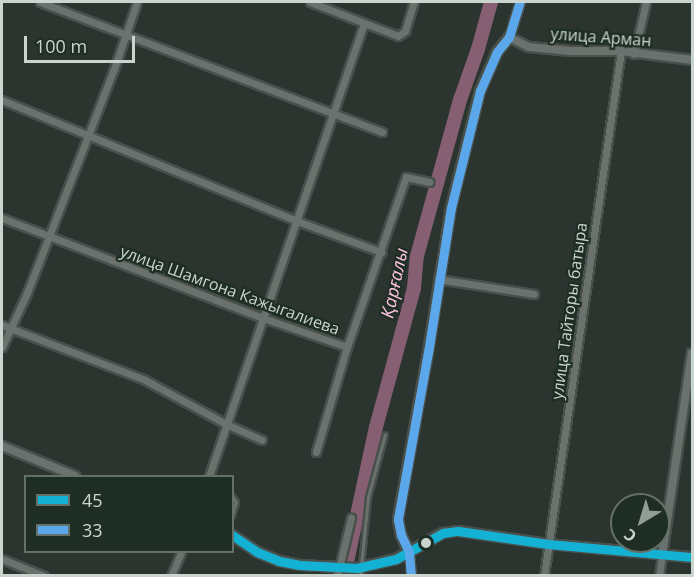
<!DOCTYPE html>
<html>
<head>
<meta charset="utf-8">
<style>
  body { margin:0 }
  #map { position:relative; width:694px; height:577px; overflow:hidden; background:#2c3430; font-family:"Open Sans",sans-serif }
  div>[style] { position:absolute }
  [style*='--x'] { left:calc(var(--x)*1px); top:calc(var(--y)*1px); width:calc(var(--w)*1px); rotate:calc(var(--a)*1deg) }
  .river>* { height:14px; margin:-7px; padding:0 7px; transform-origin:7px; border-radius:7px; background:#866072 }
  .roads { filter:drop-shadow(2px 0 #48504c) drop-shadow(-2px 0 #48504c) drop-shadow(0 2px #48504c) drop-shadow(0 -2px #48504c) }
  .service>* { height:3px; margin:-1.5px; padding:0 1.5px; transform-origin:1.5px; border-radius:1.5px; background:#6b726e }
  .minor>* { height:7px; margin:-3.5px; padding:0 3.5px; transform-origin:3.5px; border-radius:3.5px; background:#6b726e }
  .tertiary>* { height:8px; margin:-4px; padding:0 4px; transform-origin:4px; border-radius:4px; background:#6b726e }
  .bus-1>* { height:9px; margin:-4.5px; padding:0 4.5px; transform-origin:4.5px; border-radius:4.5px; background:#13b2d5 }
  .bus-2>* { height:9px; margin:-4.5px; padding:0 4.5px; transform-origin:4.5px; border-radius:4.5px; background:#5aa8eb }
  .dots>* { width:16px; height:16px; translate:-50% -50%; box-sizing:border-box; border:3px solid #1e2e25; border-radius:50% }
  span { translate:-50% -50%; white-space:nowrap; text-align:center; line-height:1.15; -webkit-text-stroke:4.5px #1e2e25; paint-order:stroke }
  .street-label { font-size:16px; color:#cbd5cf }
  .water-label { font-size:18px; color:#fec4e0; font-style:italic }
  .frame { position:absolute; inset:0; border:3px solid #cbd5cf; pointer-events:none }
  .legend { position:absolute; left:24px; top:475px; width:210px; height:78px; box-sizing:border-box; background:#1e2e25; border:2px solid #637169; margin:0; padding:8px 10px; list-style:none; font-size:18px; color:#cbd5cf }
  .legend li { display:flex; align-items:center; gap:12px; height:30px }
  .legend b { width:30px; border:2px solid #637169 }
  .north { position:absolute; left:610px; top:493px; width:60px; height:60px; box-sizing:border-box; background:#1e2e25; border:2px solid #637169; border-radius:50%; rotate:218deg; font-size:16px; font-weight:700; line-height:24px; text-align:center; color:#cbd5cf }
  .north::after { content:''; display:block; margin:auto; width:21px; height:27px; background:#939d97; clip-path:polygon(50% 0,100% 100%,50% 72%,0 100%) }
  .scale { position:absolute; left:24px; top:36px; width:111px; height:27px; box-sizing:border-box; border:3px solid #cbd5cf; border-top:0; padding-left:8px; font-size:18px; line-height:21px; white-space:nowrap; color:#cbd5cf; -webkit-text-stroke:4px #1e2e25; paint-order:stroke }
</style>
</head>
<body>
<div id="map">
  <div class="river">
    <div style="--x:344;--y:576;--w:152;--a:-77.9"></div>
    <div style="--x:376;--y:427;--w:144;--a:-74.7"></div>
    <div style="--x:414;--y:288;--w:32;--a:-85"></div>
    <div style="--x:417;--y:256;--w:162;--a:-74.6"></div>
    <div style="--x:460;--y:100;--w:54;--a:-70.6"></div>
    <div style="--x:478;--y:49;--w:49;--a:-74.5"></div>
  </div>
  <div class="roads">
    <div class="service">
      <div style="--x:232;--y:496;--w:7;--a:56"></div>
      <div style="--x:236;--y:502;--w:14;--a:107"></div>
      <div style="--x:360;--y:576;--w:79;--a:-84.2"></div>
      <div style="--x:368;--y:497;--w:65;--a:-74.9"></div>
    </div>
    <div class="minor">
      <div style="--x:40;--y:2;--w:366;--a:20.8"></div>
      <div style="--x:310;--y:2;--w:94;--a:21.1"></div>
      <div style="--x:398;--y:36;--w:9;--a:-36"></div>
      <div style="--x:405;--y:31;--w:30;--a:-73"></div>
      <div style="--x:509;--y:37;--w:37;--a:-73"></div>
      <div style="--x:634;--y:54;--w:53;--a:-77"></div>
      <div style="--x:2;--y:100;--w:319;--a:22.3"></div>
      <div style="--x:297;--y:221;--w:90;--a:20.3"></div>
      <div style="--x:2;--y:218;--w:280;--a:21"></div>
      <div style="--x:263;--y:318;--w:89;--a:19"></div>
      <div style="--x:438;--y:279;--w:97;--a:8.9"></div>
      <div style="--x:2;--y:325;--w:153;--a:21"></div>
      <div style="--x:145;--y:380;--w:92;--a:28.5"></div>
      <div style="--x:226;--y:424;--w:39;--a:24"></div>
      <div style="--x:2;--y:347;--w:60;--a:-65.2"></div>
      <div style="--x:27;--y:293;--w:240;--a:-68.8"></div>
      <div style="--x:114;--y:69;--w:71;--a:-71.1"></div>
      <div style="--x:316;--y:452;--w:109;--a:-73.6"></div>
      <div style="--x:347;--y:347;--w:180;--a:-70.9"></div>
      <div style="--x:406;--y:177;--w:24;--a:12"></div>
      <div style="--x:209;--y:476;--w:478;--a:-71.1"></div>
      <div style="--x:409;--y:552;--w:24;--a:85"></div>
      <div style="--x:2;--y:559;--w:45;--a:22"></div>
      <div style="--x:171;--y:576;--w:26;--a:-67"></div>
      <div style="--x:337;--y:576;--w:60;--a:-76.4"></div>
      <div style="--x:544;--y:576;--w:531;--a:-81.66"></div>
      <div style="--x:659;--y:576;--w:21;--a:-82"></div>
    </div>
    <div class="tertiary">
      <div style="--x:2;--y:446;--w:79;--a:22.3"></div>
      <div style="--x:232;--y:535;--w:30;--a:34"></div>
      <div style="--x:257;--y:552;--w:24;--a:22"></div>
      <div style="--x:279;--y:561;--w:21;--a:11"></div>
      <div style="--x:300;--y:565;--w:57;--a:3"></div>
      <div style="--x:357;--y:568;--w:40;--a:-13"></div>
      <div style="--x:396;--y:559;--w:54;--a:-29"></div>
      <div style="--x:443;--y:533;--w:15;--a:-8"></div>
      <div style="--x:458;--y:531;--w:91;--a:8.2"></div>
      <div style="--x:548;--y:544;--w:145;--a:5.2"></div>
      <div style="--x:409;--y:552;--w:19;--a:-115"></div>
      <div style="--x:401;--y:535;--w:16;--a:-101"></div>
      <div style="--x:398;--y:519;--w:169;--a:-79.8"></div>
      <div style="--x:428;--y:353;--w:147;--a:-81"></div>
      <div style="--x:451;--y:208;--w:121;--a:-76.1"></div>
      <div style="--x:480;--y:91;--w:43;--a:-66.4"></div>
      <div style="--x:497;--y:52;--w:19;--a:-51"></div>
      <div style="--x:509;--y:37;--w:22;--a:27"></div>
      <div style="--x:529;--y:47;--w:41;--a:5.6"></div>
      <div style="--x:570;--y:51;--w:51;--a:0"></div>
      <div style="--x:621;--y:51;--w:72;--a:7.2"></div>
      <div style="--x:662;--y:555;--w:204;--a:-81.6"></div>
    </div>
  </div>
  <div class="bus-1">
    <div style="--x:232;--y:535;--w:30;--a:34"></div>
    <div style="--x:257;--y:552;--w:24;--a:22"></div>
    <div style="--x:279;--y:561;--w:21;--a:11"></div>
    <div style="--x:300;--y:565;--w:57;--a:3"></div>
    <div style="--x:357;--y:568;--w:40;--a:-13"></div>
    <div style="--x:396;--y:559;--w:54;--a:-29"></div>
    <div style="--x:443;--y:533;--w:15;--a:-8"></div>
    <div style="--x:458;--y:531;--w:91;--a:8.2"></div>
    <div style="--x:548;--y:544;--w:145;--a:5.2"></div>
  </div>
  <div class="bus-2">
    <div style="--x:411;--y:576;--w:24;--a:-95"></div>
    <div style="--x:409;--y:552;--w:19;--a:-115"></div>
    <div style="--x:401;--y:535;--w:16;--a:-101"></div>
    <div style="--x:398;--y:519;--w:169;--a:-79.8"></div>
    <div style="--x:428;--y:353;--w:147;--a:-81"></div>
    <div style="--x:451;--y:208;--w:121;--a:-76.1"></div>
    <div style="--x:480;--y:91;--w:43;--a:-66.4"></div>
    <div style="--x:497;--y:52;--w:19;--a:-51"></div>
    <div style="--x:509;--y:37;--w:37;--a:-73"></div>
  </div>
  <div class="dots">
    <div style="left:426px;top:543px;background:#cbd5cf"></div>
  </div>
  <div class="street-label">
    <span style="left:601px;top:37px;rotate:4deg">улица Арман</span>
    <span style="left:230px;top:290px;rotate:20deg">улица Шамгона Кажыгалиева</span>
    <span style="left:569px;top:311px;rotate:-82deg">улица Тайторы батыра</span>
  </div>
  <div class="water-label">
    <span style="left:394px;top:283px;rotate:-78deg">Қарғалы</span>
  </div>
  <div class="frame"></div>
  <ul class="legend">
  <li><b style="height:8px;background:#13b2d5"></b>45</li>
  <li><b style="height:8px;background:#5aa8eb"></b>33</li>
  </ul>
  <div class="north">С</div>
  <div class="scale">100 m</div>
</div>
</body>
</html>
